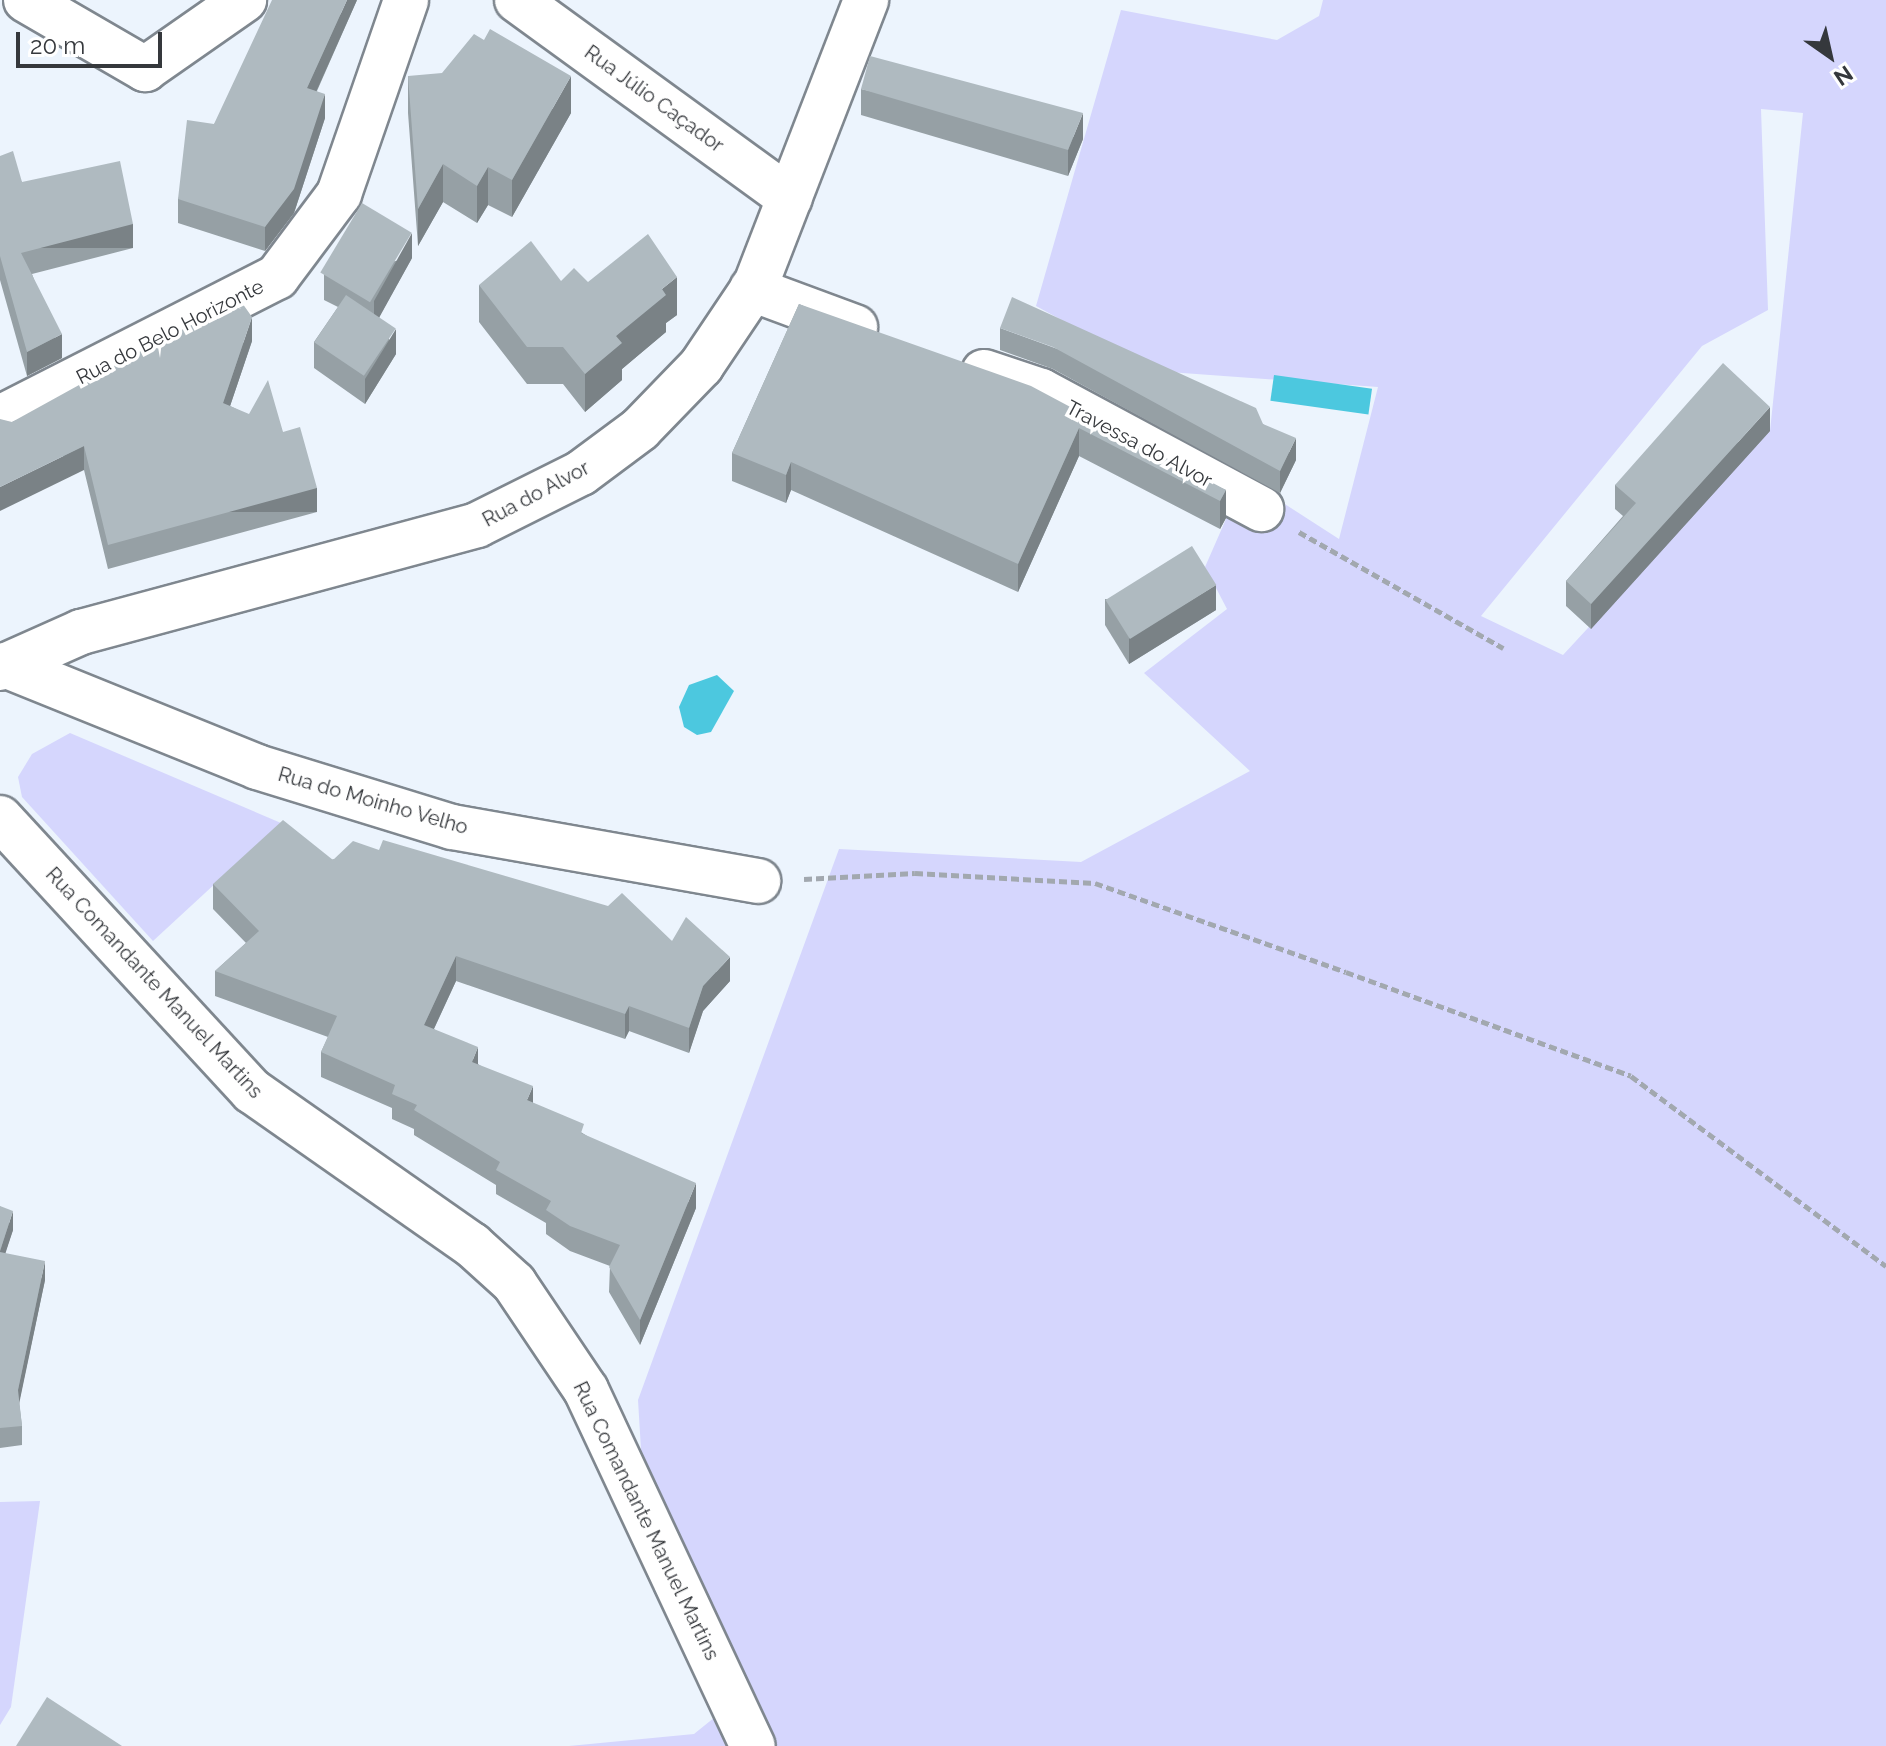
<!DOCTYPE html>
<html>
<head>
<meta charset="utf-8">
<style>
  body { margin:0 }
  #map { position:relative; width:1886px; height:1746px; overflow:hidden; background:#ecf4fd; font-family:Raleway,sans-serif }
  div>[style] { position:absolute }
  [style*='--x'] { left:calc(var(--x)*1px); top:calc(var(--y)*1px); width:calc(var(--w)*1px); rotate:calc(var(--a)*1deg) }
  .green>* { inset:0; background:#d5d6fd }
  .water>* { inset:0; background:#4cc8df; transform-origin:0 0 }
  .path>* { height:5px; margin-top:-2.5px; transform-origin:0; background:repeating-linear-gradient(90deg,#a2a8af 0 8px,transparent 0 12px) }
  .roads { filter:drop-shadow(2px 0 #7f878f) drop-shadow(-2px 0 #7f878f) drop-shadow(0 2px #7f878f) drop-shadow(0 -2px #7f878f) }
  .street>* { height:44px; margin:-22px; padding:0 22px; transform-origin:22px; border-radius:22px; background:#fff }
  .wall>* { inset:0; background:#96a0a5 }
  .shaded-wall>* { inset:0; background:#7a8286; transform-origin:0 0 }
  .building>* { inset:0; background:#afbac0; transform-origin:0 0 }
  span { translate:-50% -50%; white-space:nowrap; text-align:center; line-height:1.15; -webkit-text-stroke:7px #fff; paint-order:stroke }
  .street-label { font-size:20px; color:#35383c }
  .north { position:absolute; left:1790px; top:16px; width:80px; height:80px; -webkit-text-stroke:6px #fff; paint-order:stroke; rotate:146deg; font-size:22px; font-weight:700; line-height:32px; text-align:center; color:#35383c }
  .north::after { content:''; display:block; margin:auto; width:28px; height:36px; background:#35383c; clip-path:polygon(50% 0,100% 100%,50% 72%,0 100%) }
  .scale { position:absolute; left:16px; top:32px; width:146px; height:36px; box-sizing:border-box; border:4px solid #35383c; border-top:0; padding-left:10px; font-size:24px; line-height:28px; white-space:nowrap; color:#35383c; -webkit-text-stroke:6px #fff; paint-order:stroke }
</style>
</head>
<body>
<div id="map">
  <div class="green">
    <div style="clip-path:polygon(evenodd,1323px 0,1886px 0,1886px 1746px,772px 1746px,642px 1466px,638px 1400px,839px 849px,1081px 862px,1250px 771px,1144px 673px,1227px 609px,1205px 567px,1230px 510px,1277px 499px,1339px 539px,1378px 387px,1155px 371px,1036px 306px,1121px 10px,1277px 40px,1319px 16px,1323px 0,1761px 109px,1803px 113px,1770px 431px,1563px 655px,1481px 616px,1702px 346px,1768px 310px,1761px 109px)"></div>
    <div style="clip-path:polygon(70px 733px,281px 823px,153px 941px,22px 797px,18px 777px,32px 754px)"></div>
    <div style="clip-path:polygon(40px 1501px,11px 1707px,0 1725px,0 1502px)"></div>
    <div style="clip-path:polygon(720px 1713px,736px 1746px,569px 1746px,694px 1734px)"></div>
  </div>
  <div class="water">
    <div style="left:1274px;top:375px;width:99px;height:26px;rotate:8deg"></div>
    <div style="clip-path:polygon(717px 675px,734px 691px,711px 732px,697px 735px,684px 727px,679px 707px,689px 685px)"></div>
  </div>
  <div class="path">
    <div style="--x:1299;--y:532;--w:235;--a:29.6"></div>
    <div style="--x:804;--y:879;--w:111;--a:-3.1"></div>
    <div style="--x:915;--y:873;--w:180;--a:3.2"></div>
    <div style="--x:1095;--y:883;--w:266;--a:19.5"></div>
    <div style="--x:1346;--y:972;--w:303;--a:20"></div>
    <div style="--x:1631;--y:1076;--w:318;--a:36.7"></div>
  </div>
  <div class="roads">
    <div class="street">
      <div style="--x:26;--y:0;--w:138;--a:30.1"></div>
      <div style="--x:145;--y:69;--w:121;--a:-34.9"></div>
      <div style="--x:517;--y:0;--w:337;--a:36"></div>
      <div style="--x:752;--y:289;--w:110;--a:20.3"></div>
      <div style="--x:984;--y:372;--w:60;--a:18.4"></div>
      <div style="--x:1041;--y:391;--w:250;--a:28.2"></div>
      <div style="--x:0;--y:418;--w:311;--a:-27"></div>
      <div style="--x:277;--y:277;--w:104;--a:-53.2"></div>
      <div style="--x:339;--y:194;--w:205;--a:-70.9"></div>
      <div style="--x:5;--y:665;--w:272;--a:22"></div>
      <div style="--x:257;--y:767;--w:204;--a:17.1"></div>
      <div style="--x:452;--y:827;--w:311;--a:10"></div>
      <div style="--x:0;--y:668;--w:89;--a:-24"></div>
      <div style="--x:81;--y:632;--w:410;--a:-15.1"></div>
      <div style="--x:477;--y:525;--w:116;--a:-26.6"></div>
      <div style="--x:581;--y:473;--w:74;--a:-36.7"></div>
      <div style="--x:640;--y:429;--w:88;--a:-45.9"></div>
      <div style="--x:701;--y:366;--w:99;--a:-56.1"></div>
      <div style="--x:756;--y:284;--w:305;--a:-68.8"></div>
      <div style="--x:0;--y:818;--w:372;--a:47.3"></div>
      <div style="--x:252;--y:1091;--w:269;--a:35"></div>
      <div style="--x:472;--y:1245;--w:57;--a:42.1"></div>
      <div style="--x:514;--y:1283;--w:129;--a:56.1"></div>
      <div style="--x:586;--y:1390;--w:393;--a:64.9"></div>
    </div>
  </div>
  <div class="wall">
    <div style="clip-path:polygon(357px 0,317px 91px,325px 118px,294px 213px,265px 251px,178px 223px,178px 199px,214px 124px)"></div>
    <div style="clip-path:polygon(408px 76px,571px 113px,512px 217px,488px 205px,477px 223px,443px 202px,418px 246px,408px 113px)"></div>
    <div style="clip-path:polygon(861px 89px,1083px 139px,1068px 176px,861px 115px)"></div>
    <div style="clip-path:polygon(0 156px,22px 182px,133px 248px,32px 274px,62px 358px,27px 376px,0 280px)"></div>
    <div style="clip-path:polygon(412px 258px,379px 317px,396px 354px,365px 404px,314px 368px,314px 342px,338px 307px,324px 300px,324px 274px)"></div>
    <div style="clip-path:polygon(561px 281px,588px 282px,677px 315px,666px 323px,666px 332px,622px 369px,622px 380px,585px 412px,563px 384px,527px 384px,479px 322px,479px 285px)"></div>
    <div style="clip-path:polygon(799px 304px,1226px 490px,1226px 518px,1220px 529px,1079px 456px,1018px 592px,791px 490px,786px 503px,732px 481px,732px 453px)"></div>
    <div style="clip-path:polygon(1000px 328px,1263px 424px,1296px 460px,1280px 493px,1053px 369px,1000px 350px)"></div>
    <div style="clip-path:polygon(252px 341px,230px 406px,283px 432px,317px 512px,108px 569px,84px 470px,12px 422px,160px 358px)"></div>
    <div style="clip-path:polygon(1770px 431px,1591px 629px,1566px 606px,1566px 581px,1623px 516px,1615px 509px,1615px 485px)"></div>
    <div style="clip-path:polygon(1105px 599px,1216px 610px,1129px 664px,1105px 625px)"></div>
    <div style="clip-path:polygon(379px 850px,672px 941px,730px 981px,703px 1011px,689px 1053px,629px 1031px,625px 1039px,456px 981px,434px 1029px,478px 1064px,533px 1103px,584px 1134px,696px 1208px,640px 1345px,609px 1292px,610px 1266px,570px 1251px,546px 1234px,546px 1223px,496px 1194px,496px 1185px,414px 1135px,414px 1129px,392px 1119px,392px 1108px,321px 1077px,321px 1052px,328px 1037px,215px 996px,215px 971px,246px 943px,213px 909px,213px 884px)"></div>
    <div style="clip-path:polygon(0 1206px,13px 1230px,5px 1253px,45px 1280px,19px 1402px,22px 1426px,22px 1445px,0 1448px)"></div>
  </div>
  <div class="shaded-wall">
    <div style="clip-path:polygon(347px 0,357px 0,307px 112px,307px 88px)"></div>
    <div style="clip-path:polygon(571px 76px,571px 113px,512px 217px,512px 180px)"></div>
    <div style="clip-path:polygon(325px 94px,325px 118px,294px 213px,265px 251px,265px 227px)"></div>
    <div style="clip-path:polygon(1083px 113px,1083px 139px,1068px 176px,1068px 150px)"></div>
    <div style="clip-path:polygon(443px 164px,443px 202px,418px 246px,418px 209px)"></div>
    <div style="clip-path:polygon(488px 167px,488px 205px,477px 223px,477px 186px)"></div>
    <div style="left:133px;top:224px;width:24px;height:116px;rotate:90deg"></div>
    <div style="clip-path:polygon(412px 233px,412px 258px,374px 327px,374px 301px)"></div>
    <div style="clip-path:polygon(677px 277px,677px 315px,666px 323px,666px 332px,622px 369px,622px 380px,585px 412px,585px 374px,616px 336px,662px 289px)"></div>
    <div style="clip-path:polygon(252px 317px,252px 341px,223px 427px,223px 403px)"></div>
    <div style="clip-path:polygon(396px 329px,396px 354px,365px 404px,365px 379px)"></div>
    <div style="clip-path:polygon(62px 334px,62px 358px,27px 376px,27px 352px)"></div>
    <div style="clip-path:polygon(1770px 407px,1770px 431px,1591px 629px,1591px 604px)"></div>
    <div style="clip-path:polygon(1079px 428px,1079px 456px,1018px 592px,1018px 564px)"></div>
    <div style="clip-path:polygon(1296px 438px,1296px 460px,1280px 493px,1280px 471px)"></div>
    <div style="clip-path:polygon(84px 446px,84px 470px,0 511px,0 487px)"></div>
    <div style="clip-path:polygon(791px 462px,791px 490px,786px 503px,786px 475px)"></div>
    <div style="left:317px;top:488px;width:24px;height:217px;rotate:90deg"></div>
    <div style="clip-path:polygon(1226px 490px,1226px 518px,1220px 529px,1220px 501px)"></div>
    <div style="clip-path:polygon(1216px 585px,1216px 610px,1129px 664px,1129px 638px)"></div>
    <div style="clip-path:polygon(456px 956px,456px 981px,424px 1050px,424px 1025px)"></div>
    <div style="clip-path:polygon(730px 957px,730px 981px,703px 1011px,689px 1053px,689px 1028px,703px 986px)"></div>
    <div style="clip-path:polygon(629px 1006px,629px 1031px,625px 1039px,625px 1014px)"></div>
    <div style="clip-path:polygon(478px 1047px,478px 1071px,472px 1062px)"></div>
    <div style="clip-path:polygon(533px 1086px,533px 1111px,527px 1100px)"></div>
    <div style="clip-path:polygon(696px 1183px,696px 1208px,640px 1345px,640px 1320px)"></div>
    <div style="clip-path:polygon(13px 1211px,13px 1230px,0 1270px,0 1251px)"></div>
    <div style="clip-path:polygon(45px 1261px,45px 1280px,18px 1409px,18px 1390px)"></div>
  </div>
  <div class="building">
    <div style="clip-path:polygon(272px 0,347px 0,307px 88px,325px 94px,294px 189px,265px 227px,178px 199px,187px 120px,214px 124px)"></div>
    <div style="clip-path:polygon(490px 29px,571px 76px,512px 180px,488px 167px,477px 186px,443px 164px,418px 209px,408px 76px,442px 73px,474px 34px,484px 40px)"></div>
    <div style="clip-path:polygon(870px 56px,1083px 113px,1068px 150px,861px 89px)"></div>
    <div style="clip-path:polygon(13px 151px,22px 182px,120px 161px,133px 224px,21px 253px,62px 334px,27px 352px,0 256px,0 156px)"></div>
    <div style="left:362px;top:203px;width:58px;height:81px;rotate:31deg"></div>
    <div style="clip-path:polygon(648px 234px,677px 277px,662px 289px,666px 295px,616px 336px,622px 343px,585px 374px,563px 347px,527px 347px,479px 285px,531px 241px,561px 281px,574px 268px,588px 282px)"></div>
    <div style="left:346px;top:295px;width:60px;height:57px;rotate:34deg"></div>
    <div style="clip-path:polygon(1012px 297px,1256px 408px,1263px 424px,1296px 438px,1280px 471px,1053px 347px,1000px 328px)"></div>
    <div style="clip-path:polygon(240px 300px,252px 317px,223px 403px,249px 414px,268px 380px,283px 432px,300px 427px,317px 488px,108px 545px,84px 446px,0 487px,0 419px,12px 422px,157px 342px,160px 358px,162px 340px)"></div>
    <div style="clip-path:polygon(799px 304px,1031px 386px,1226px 490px,1220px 501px,1079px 428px,1018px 564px,791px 462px,786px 475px,732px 453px)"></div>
    <div style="clip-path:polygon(1723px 363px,1770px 407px,1591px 604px,1566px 581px,1636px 503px,1615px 485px)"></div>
    <div style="left:1192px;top:546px;width:46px;height:102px;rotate:58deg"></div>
    <div style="clip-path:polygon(283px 820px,333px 860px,353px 841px,379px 850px,383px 840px,608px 906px,622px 893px,672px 941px,686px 917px,730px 957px,703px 986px,689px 1028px,629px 1006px,625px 1014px,456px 956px,424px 1025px,478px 1047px,472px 1062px,533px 1086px,527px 1100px,584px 1124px,581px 1133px,696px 1183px,640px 1320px,609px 1267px,620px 1245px,570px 1226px,546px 1210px,551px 1201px,496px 1170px,500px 1162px,414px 1110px,417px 1105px,392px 1094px,395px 1085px,321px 1052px,337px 1016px,215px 971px,259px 931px,213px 884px)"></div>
    <div style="clip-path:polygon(0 1206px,13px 1211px,0 1251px)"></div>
    <div style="clip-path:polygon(0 1252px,45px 1261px,18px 1390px,22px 1426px,0 1428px)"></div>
    <div style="clip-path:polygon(47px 1697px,122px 1746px,16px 1746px)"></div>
  </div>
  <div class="street-label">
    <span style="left:654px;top:99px;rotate:36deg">Rua Júlio Caçador</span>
    <span style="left:170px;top:332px;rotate:-27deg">Rua do Belo Horizonte</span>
    <span style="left:1139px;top:444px;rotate:28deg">Travessa do Alvor</span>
    <span style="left:536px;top:494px;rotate:-28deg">Rua do Alvor</span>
    <span style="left:373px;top:801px;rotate:16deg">Rua do Moinho Velho</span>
    <span style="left:154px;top:983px;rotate:47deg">Rua Comandante Manuel Martins</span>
    <span style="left:646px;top:1521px;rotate:64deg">Rua Comandante Manuel Martins</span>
  </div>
  <div class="north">N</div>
  <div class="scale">20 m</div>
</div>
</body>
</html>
